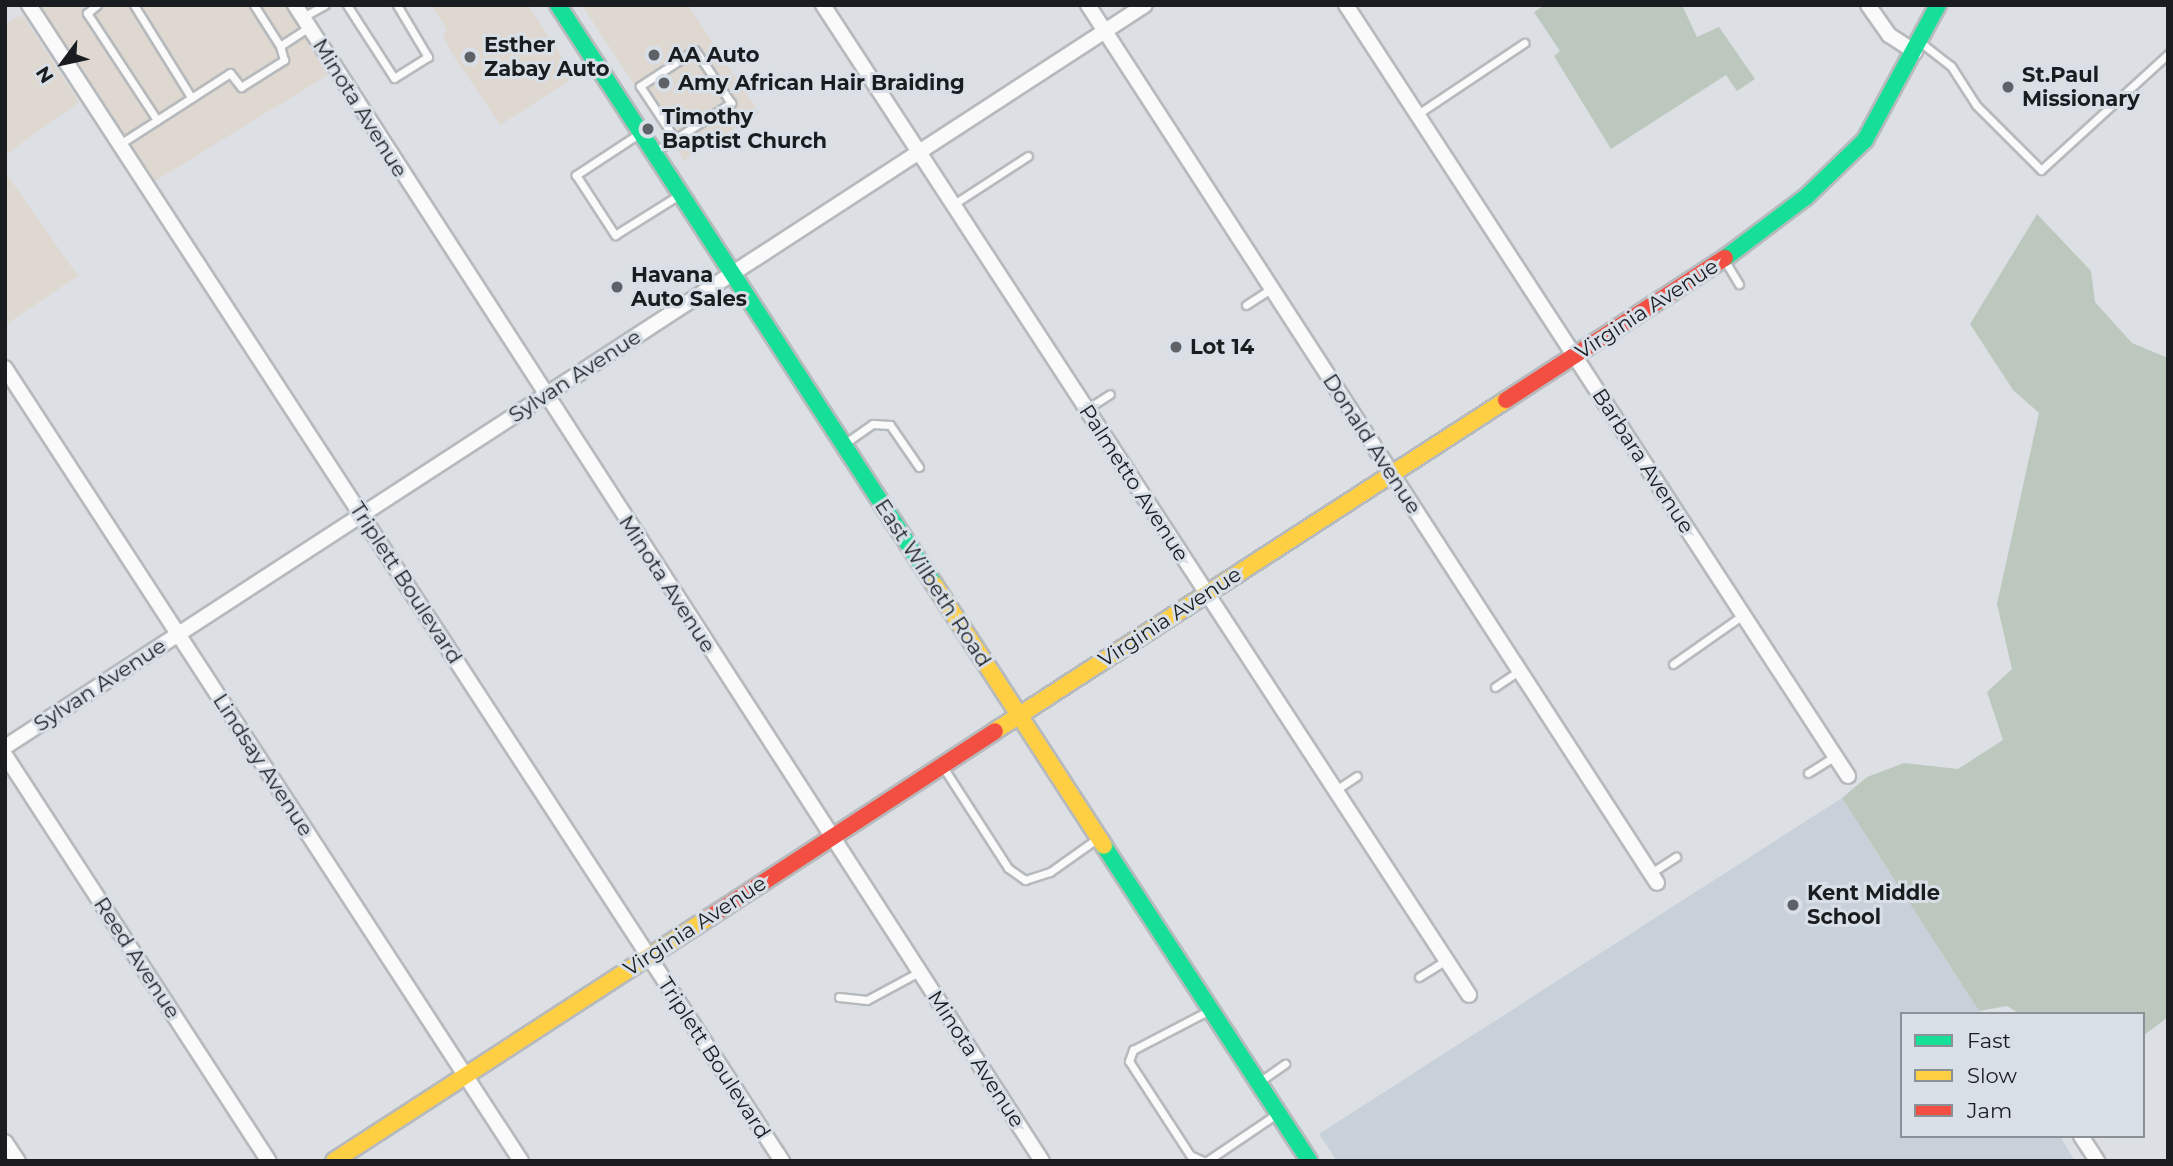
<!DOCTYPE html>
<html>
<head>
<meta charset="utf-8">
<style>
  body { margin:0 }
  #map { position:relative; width:2173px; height:1166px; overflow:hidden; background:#dcdfe4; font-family:Montserrat,sans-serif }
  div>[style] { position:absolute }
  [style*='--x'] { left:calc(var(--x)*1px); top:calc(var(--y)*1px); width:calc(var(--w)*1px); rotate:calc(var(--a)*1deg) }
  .commercial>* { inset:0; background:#dfd8d0 }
  .built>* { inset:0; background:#c8d1d9 }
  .green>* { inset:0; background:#bcc8be }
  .roads { filter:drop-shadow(2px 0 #b7babd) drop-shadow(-2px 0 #b7babd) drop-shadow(0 2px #b7babd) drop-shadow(0 -2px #b7babd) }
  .lane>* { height:7px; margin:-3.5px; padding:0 3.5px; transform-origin:3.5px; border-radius:3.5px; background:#fafafb }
  .street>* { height:14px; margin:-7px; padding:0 7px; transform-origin:7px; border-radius:7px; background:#fafafb }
  .fast>* { height:16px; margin:-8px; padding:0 8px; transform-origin:8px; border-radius:8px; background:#16e098 }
  .slow>* { height:16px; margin:-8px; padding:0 8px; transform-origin:8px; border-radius:8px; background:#ffcf43 }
  .jam>* { height:16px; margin:-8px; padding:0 8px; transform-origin:8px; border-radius:8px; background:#f24e42 }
  .dots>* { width:19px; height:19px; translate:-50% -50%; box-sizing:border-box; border:4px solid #d8dfe7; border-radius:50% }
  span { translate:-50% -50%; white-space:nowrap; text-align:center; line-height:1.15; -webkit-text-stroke:6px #d8dfe7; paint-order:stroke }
  .poi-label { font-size:21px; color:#1a1d20; font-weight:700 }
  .left { translate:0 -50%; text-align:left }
  .street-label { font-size:21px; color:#1a1d20 }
  .frame { position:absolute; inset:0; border:7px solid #1a1d20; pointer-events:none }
  .legend { position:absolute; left:1900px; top:1012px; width:245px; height:126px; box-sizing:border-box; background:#d8dfe7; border:2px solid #8c9197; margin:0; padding:9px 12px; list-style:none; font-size:21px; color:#1a1d20 }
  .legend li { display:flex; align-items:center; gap:14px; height:35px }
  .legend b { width:35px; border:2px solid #8c9197 }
  .north { position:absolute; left:28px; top:28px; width:70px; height:70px; -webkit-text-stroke:5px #d8dfe7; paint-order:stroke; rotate:237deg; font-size:19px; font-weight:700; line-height:28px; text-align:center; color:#1a1d20 }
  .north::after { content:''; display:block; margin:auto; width:24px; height:32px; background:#1a1d20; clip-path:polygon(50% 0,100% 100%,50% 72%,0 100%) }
</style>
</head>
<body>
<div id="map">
  <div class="commercial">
    <div style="clip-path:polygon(29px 5px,295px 5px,336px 70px,147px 186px)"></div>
    <div style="clip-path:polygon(432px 5px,528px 5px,575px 77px,500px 125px,451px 52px,443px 34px,447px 30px)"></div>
    <div style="clip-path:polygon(582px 5px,688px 5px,759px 113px,684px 160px)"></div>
    <div style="clip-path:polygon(22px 15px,79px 102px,5px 155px,5px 24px)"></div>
    <div style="clip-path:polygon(5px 172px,78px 276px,5px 325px)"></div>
  </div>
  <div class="built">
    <div style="clip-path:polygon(1842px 798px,1981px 1014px,1902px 1014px,1902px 1136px,2060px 1136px,2075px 1161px,1337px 1161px,1319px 1134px)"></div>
  </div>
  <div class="green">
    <div style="clip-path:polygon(1545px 5px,1682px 5px,1697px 37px,1719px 27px,1755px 79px,1737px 91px,1726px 75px,1611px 149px,1554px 56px,1560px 51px,1534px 12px)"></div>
    <div style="clip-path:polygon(2037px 214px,2091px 271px,2095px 302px,2132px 343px,2168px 358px,2168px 1017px,2143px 1036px,2143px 1014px,2020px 1014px,2007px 1006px,1979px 1011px,1842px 798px,1867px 777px,1904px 763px,1958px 769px,2003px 740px,1987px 692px,2012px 669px,1997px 604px,2039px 413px,2013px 390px,1970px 324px)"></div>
  </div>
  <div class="roads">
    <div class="lane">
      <div style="--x:97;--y:5;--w:13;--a:141"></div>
      <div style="--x:87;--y:13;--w:128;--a:56.8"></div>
      <div style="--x:134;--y:5;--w:108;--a:58.2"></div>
      <div style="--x:254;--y:5;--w:49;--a:57.6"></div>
      <div style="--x:347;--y:5;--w:87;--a:57.2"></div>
      <div style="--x:394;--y:78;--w:40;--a:-32"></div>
      <div style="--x:428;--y:57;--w:61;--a:-120.8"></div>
      <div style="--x:303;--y:17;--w:25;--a:-29"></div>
      <div style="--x:1920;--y:42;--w:39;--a:38"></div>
      <div style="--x:1951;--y:66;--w:46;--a:57.3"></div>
      <div style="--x:1976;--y:105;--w:92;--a:45"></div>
      <div style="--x:2041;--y:170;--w:172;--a:-42.4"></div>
      <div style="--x:1418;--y:114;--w:128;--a:-33.8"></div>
      <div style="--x:640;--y:133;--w:77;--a:146.7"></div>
      <div style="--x:576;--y:175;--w:72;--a:57"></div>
      <div style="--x:615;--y:235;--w:75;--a:-32"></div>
      <div style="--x:120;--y:144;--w:131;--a:-32.8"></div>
      <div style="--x:230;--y:73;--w:18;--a:52"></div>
      <div style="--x:241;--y:87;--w:51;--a:-32.1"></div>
      <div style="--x:284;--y:60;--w:15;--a:-106"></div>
      <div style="--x:280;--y:46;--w:35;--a:-33"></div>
      <div style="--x:654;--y:152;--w:25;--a:-32"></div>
      <div style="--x:675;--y:139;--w:67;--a:-32.7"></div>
      <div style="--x:731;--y:103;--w:64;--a:-124.2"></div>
      <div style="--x:695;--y:50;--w:66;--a:146.8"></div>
      <div style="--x:640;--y:86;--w:64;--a:56.6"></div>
      <div style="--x:954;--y:204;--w:88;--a:-33"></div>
      <div style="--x:1725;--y:261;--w:27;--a:59"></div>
      <div style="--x:1246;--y:305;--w:30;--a:-33"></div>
      <div style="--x:1087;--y:409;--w:27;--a:-33"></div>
      <div style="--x:844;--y:444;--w:35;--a:-35"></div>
      <div style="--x:873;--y:424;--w:17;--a:3"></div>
      <div style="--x:890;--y:425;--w:51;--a:55.4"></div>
      <div style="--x:1673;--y:664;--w:85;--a:-35"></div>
      <div style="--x:1495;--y:687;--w:29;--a:-34"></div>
      <div style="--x:943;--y:767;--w:120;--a:57.2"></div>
      <div style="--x:1008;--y:868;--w:21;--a:35"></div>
      <div style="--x:1025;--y:880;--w:26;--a:-18"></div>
      <div style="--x:1050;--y:872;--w:59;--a:-35.3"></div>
      <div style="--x:1808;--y:773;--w:32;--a:-32"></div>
      <div style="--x:1336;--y:790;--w:25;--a:-34"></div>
      <div style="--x:1651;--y:873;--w:30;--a:-33"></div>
      <div style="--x:1419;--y:977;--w:32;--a:-32"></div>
      <div style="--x:839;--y:997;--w:28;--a:6"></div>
      <div style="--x:867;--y:1000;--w:59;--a:-28.3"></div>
      <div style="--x:1259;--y:1082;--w:32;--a:-35"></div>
      <div style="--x:1203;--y:1161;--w:14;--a:-155"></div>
      <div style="--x:1190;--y:1155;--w:112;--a:-123"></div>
      <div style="--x:1129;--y:1061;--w:12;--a:-70"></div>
      <div style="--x:1133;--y:1050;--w:85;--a:-27.5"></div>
      <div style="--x:1207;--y:1161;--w:86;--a:-34.1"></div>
    </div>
    <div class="street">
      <div style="--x:29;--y:5;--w:1380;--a:56.92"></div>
      <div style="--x:295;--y:5;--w:1376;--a:57.13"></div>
      <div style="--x:823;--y:5;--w:1182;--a:56.87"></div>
      <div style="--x:1088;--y:5;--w:1046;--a:57.05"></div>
      <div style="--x:1346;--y:5;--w:920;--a:56.93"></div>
      <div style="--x:1868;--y:5;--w:37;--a:55"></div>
      <div style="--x:1889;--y:35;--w:31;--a:33"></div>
      <div style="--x:5;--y:368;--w:946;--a:56.95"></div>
      <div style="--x:5;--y:747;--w:1360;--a:-33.06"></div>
      <div style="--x:5;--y:755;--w:484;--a:57"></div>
      <div style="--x:2081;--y:1136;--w:30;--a:57"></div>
      <div style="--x:5;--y:1142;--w:23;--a:56"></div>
    </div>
    <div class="fast">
      <div style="--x:558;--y:5;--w:690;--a:57"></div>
      <div style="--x:1725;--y:258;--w:101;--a:-37"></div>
      <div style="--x:1806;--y:197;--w:82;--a:-44"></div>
      <div style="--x:1865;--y:140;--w:153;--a:-61.6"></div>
      <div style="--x:1104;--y:846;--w:376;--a:56.9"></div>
    </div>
    <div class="slow">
      <div style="--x:934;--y:584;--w:312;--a:57"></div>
      <div style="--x:995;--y:731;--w:609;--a:-32.93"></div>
      <div style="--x:334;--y:1161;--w:448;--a:-33"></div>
    </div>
    <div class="jam">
      <div style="--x:1506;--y:400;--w:261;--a:-33"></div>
      <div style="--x:710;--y:917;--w:340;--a:-33.1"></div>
    </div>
  </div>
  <div class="dots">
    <div style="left:654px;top:55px;background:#5e6165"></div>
    <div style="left:470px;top:57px;background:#5e6165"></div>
    <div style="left:664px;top:83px;background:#5e6165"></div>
    <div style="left:2008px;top:87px;background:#5e6165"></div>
    <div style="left:648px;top:129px;background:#5e6165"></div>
    <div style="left:617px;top:287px;background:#5e6165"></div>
    <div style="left:1176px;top:347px;background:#5e6165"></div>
    <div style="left:1793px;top:905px;background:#5e6165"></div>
  </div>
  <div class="poi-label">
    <span class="left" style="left:484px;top:57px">Esther<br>Zabay Auto</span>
    <span class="left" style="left:668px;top:55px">AA Auto</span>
    <span class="left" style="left:2022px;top:87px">St.Paul<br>Missionary</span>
    <span class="left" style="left:678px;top:83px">Amy African Hair Braiding</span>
    <span class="left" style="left:662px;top:129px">Timothy<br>Baptist Church</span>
    <span class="left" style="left:631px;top:287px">Havana<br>Auto Sales</span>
    <span class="left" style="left:1190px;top:347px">Lot 14</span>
    <span class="left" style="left:1807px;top:905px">Kent Middle<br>School</span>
  </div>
  <div class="street-label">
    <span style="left:360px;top:108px;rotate:58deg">Minota Avenue</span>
    <span style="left:1647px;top:309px;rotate:-33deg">Virginia Avenue</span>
    <span style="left:575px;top:376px;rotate:-33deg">Sylvan Avenue</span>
    <span style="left:1372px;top:444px;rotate:57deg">Donald Avenue</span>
    <span style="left:1643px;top:461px;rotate:57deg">Barbara Avenue</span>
    <span style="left:1134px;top:483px;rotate:57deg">Palmetto Avenue</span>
    <span style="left:406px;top:583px;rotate:57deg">Triplett Boulevard</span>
    <span style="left:933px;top:583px;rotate:57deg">East Wilbeth Road</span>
    <span style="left:667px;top:584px;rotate:57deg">Minota Avenue</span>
    <span style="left:1170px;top:617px;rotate:-33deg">Virginia Avenue</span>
    <span style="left:100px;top:685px;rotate:-33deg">Sylvan Avenue</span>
    <span style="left:263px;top:765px;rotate:57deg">Lindsay Avenue</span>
    <span style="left:695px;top:926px;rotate:-33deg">Virginia Avenue</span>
    <span style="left:137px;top:958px;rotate:57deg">Reed Avenue</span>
    <span style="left:714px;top:1058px;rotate:57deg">Triplett Boulevard</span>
    <span style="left:976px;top:1059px;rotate:57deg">Minota Avenue</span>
  </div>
  <div class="frame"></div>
  <ul class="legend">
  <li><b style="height:9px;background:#16e098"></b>Fast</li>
  <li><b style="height:9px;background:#ffcf43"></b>Slow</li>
  <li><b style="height:9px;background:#f24e42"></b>Jam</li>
  </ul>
  <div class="north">N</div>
</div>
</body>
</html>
